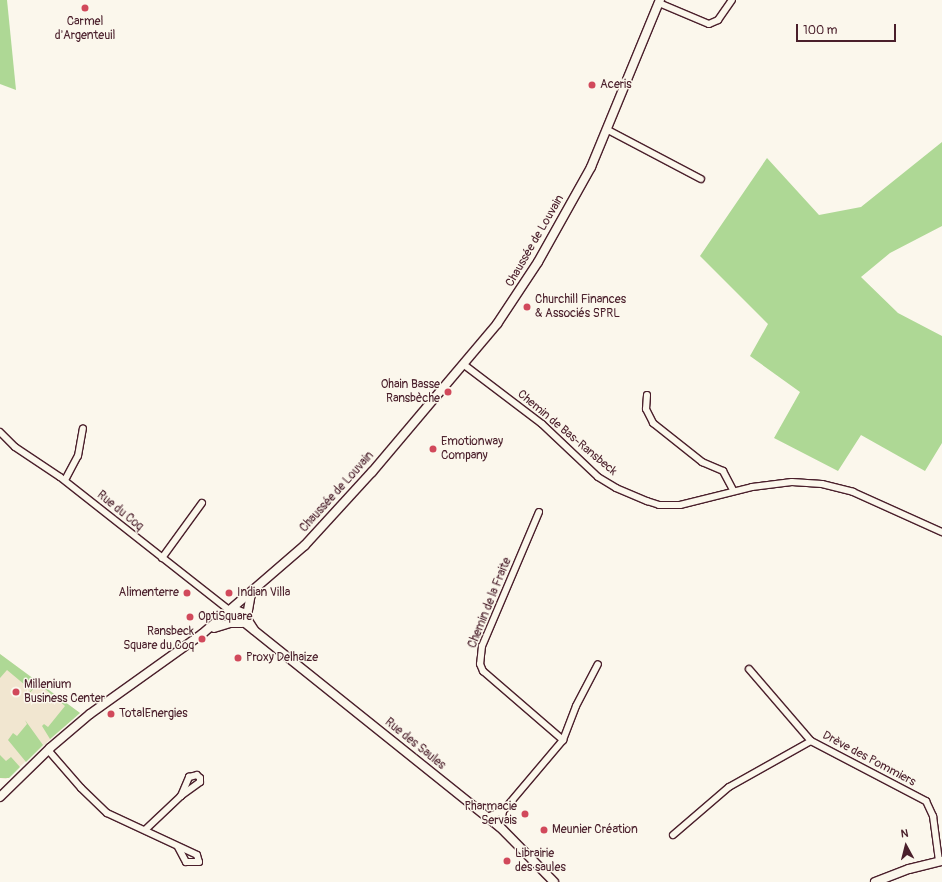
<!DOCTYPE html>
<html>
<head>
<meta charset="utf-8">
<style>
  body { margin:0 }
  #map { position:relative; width:942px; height:882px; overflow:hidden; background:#fbf7ec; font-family:Pangolin,sans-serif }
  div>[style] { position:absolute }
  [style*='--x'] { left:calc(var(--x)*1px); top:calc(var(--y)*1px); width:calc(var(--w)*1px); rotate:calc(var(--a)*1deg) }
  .built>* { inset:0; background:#f1e6d0 }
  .green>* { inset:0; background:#aed895 }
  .roads { filter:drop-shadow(1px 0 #4a1f2b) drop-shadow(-1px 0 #4a1f2b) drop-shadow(0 1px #4a1f2b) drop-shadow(0 -1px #4a1f2b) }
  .street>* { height:6px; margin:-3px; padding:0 3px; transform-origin:3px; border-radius:3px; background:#fbf7ec }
  .secondary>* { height:8px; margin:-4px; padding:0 4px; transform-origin:4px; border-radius:4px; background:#fbf7ec }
  .dots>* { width:11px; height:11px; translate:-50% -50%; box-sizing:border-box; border:2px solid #fbf7ec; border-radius:50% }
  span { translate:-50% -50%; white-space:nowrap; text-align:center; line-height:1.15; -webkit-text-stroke:3px #fbf7ec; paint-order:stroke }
  .poi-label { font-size:12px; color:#4a1f2b }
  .left { translate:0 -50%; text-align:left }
  .right { translate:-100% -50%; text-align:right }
  .street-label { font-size:12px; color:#4a1f2b }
  .north { position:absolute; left:886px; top:826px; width:40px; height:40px; -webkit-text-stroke:3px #fbf7ec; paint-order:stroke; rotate:353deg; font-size:11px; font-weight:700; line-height:16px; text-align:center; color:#4a1f2b }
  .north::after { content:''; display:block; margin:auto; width:14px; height:18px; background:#4a1f2b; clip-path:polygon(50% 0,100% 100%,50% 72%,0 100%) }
  .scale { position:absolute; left:796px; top:24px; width:100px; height:18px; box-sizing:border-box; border:2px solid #4a1f2b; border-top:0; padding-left:5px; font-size:12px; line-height:14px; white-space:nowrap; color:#4a1f2b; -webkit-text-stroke:3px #fbf7ec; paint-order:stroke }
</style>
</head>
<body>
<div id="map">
  <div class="built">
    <div style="clip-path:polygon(0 654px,80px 713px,6px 779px,0 778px)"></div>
  </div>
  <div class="green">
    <div style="clip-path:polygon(0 0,7px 0,16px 90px,0 84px)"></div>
    <div style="clip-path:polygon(942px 142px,942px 226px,890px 253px,861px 277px,898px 313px,942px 336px,942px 443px,925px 471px,861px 435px,838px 471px,774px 438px,800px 392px,750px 356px,768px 324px,700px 256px,767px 158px,819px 215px,861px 207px)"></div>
    <div style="clip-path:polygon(0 654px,80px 713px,50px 739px,42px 726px,44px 724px,48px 727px,65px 706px,38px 683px,26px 698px,30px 701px,28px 703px,24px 699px,31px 690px,7px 670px,0 678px)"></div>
    <div style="clip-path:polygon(25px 720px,43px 745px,26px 762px,8px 740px,13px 733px,17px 736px,27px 724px)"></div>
    <div style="clip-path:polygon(0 755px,6px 761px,11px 757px,20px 767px,9px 778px,0 778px)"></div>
  </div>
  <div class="roads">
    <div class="street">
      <div style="--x:659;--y:3;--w:54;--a:22.8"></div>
      <div style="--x:709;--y:24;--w:10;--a:-24"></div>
      <div style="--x:718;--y:20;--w:24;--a:-55"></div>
      <div style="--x:608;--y:130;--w:105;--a:27.8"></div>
      <div style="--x:463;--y:364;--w:99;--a:37.2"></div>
      <div style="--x:542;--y:424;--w:77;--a:43.4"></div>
      <div style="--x:598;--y:477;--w:21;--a:31"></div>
      <div style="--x:616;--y:488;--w:34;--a:23"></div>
      <div style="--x:647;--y:501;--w:13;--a:18"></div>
      <div style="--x:659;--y:505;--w:21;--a:0"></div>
      <div style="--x:680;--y:505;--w:74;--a:-14"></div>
      <div style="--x:752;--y:487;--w:40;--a:-7.1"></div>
      <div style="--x:792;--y:482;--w:30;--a:4"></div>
      <div style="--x:822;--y:484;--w:32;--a:14"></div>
      <div style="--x:853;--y:492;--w:98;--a:24.2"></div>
      <div style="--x:647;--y:395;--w:14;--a:94"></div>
      <div style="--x:646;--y:409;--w:16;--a:63"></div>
      <div style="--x:653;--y:423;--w:63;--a:38.5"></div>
      <div style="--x:702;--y:462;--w:23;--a:23"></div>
      <div style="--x:723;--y:471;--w:21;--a:62"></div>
      <div style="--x:0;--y:432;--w:21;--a:45"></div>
      <div style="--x:15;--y:447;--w:54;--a:33.7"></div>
      <div style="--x:60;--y:477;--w:216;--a:38.2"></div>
      <div style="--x:65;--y:480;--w:27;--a:-62"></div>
      <div style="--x:78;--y:456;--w:28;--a:-80"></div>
      <div style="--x:539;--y:512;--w:146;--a:113"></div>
      <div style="--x:482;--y:646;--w:18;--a:96"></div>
      <div style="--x:480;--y:664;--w:8;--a:67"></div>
      <div style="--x:483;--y:671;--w:106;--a:40.8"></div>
      <div style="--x:162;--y:558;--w:68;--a:-54"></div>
      <div style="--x:749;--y:669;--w:95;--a:49.3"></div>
      <div style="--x:811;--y:741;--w:130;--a:27.6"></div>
      <div style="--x:926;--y:801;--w:17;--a:65"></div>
      <div style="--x:933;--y:816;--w:45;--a:82.4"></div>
      <div style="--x:48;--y:750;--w:50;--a:49"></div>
      <div style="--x:81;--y:788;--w:36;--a:44"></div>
      <div style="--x:107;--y:813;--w:99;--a:25"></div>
      <div style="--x:197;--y:855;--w:7;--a:74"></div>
      <div style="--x:199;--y:862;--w:13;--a:180"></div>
      <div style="--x:186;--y:862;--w:17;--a:-118"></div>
      <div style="--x:487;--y:817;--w:17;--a:-21"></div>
      <div style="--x:500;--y:827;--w:16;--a:-79"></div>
      <div style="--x:503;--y:811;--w:93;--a:-49.8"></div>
      <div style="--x:563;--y:740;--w:36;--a:-69"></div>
      <div style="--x:576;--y:706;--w:47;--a:-62.4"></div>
      <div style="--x:145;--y:830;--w:50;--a:-43.4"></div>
      <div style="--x:181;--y:796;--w:21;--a:-67"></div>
      <div style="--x:189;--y:777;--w:8;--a:-14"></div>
      <div style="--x:197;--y:775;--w:4;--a:45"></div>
      <div style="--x:200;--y:778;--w:4;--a:90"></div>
      <div style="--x:200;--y:782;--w:24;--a:144"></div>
      <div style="--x:673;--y:835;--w:74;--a:-40.6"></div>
      <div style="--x:729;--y:787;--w:94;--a:-29.3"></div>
    </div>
    <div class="secondary">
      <div style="--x:230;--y:611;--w:346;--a:38.7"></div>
      <div style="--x:500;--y:827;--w:77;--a:45.5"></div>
      <div style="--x:230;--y:611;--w:6;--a:-9"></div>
      <div style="--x:236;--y:610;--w:8;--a:23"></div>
      <div style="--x:243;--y:613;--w:20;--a:57"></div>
      <div style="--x:247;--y:616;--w:23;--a:-80"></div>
      <div style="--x:214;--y:628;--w:17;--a:-17"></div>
      <div style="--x:230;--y:623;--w:12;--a:0"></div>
      <div style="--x:0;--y:797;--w:70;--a:-44.4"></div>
      <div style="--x:50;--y:748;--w:52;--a:-40.4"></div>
      <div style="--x:90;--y:714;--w:138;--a:-35.5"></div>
      <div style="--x:202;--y:634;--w:136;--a:-40.8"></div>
      <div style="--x:305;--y:545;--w:99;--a:-47.5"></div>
      <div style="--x:372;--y:472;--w:194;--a:-49.8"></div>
      <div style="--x:497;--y:324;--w:74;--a:-56.5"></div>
      <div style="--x:538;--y:262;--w:109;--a:-60.8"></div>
      <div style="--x:591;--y:167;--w:181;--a:-67.6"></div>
      <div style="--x:875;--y:882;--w:36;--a:-21"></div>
      <div style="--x:909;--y:869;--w:34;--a:-14"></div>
    </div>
  </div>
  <div class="dots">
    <div style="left:85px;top:8px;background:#d1495b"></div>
    <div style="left:592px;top:85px;background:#d1495b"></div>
    <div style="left:527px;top:307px;background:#d1495b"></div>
    <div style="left:448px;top:392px;background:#d1495b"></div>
    <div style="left:433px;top:449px;background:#d1495b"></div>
    <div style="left:187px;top:593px;background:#d1495b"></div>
    <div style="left:229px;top:593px;background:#d1495b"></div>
    <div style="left:190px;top:617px;background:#d1495b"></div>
    <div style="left:202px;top:639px;background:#d1495b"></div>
    <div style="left:238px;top:658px;background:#d1495b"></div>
    <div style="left:16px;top:692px;background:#d1495b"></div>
    <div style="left:111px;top:714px;background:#d1495b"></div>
    <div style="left:525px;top:814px;background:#d1495b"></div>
    <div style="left:544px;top:830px;background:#d1495b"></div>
    <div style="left:507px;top:861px;background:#d1495b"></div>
  </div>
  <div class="poi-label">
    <span style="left:85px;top:29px">Carmel<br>d'Argenteuil</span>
    <span class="left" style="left:600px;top:85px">Aceris</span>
    <span class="left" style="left:535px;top:307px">Churchill Finances<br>&amp; Associés SPRL</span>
    <span class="right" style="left:440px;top:392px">Ohain Basse<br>Ransbèche</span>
    <span class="left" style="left:441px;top:449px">Emotionway<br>Company</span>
    <span class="right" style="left:179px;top:593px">Alimenterre</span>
    <span class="left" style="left:237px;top:593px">Indian Villa</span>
    <span class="left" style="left:198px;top:617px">OptiSquare</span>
    <span class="right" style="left:194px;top:639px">Ransbeck<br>Square du Coq</span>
    <span class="left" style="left:246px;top:658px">Proxy Delhaize</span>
    <span class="left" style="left:24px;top:692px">Millenium<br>Business Center</span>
    <span class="left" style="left:119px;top:714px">TotalEnergies</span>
    <span class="right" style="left:517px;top:814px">Pharmacie<br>Servais</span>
    <span class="left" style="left:552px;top:830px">Meunier Création</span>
    <span class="left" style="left:515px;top:861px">Librairie<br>des saules</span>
  </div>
  <div class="street-label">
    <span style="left:535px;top:241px;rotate:-60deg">Chaussée de Louvain</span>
    <span style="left:567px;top:433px;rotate:40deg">Chemin de Bas-Ransbeck</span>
    <span style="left:337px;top:492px;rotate:-48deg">Chaussée de Louvain</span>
    <span style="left:120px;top:511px;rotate:39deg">Rue du Coq</span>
    <span style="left:490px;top:603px;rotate:-68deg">Chemin de la Fraite</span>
    <span style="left:415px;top:744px;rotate:39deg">Rue des Saules</span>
    <span style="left:869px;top:759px;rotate:28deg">Drève des Pommiers</span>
  </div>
  <div class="north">N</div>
  <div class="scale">100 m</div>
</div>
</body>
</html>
